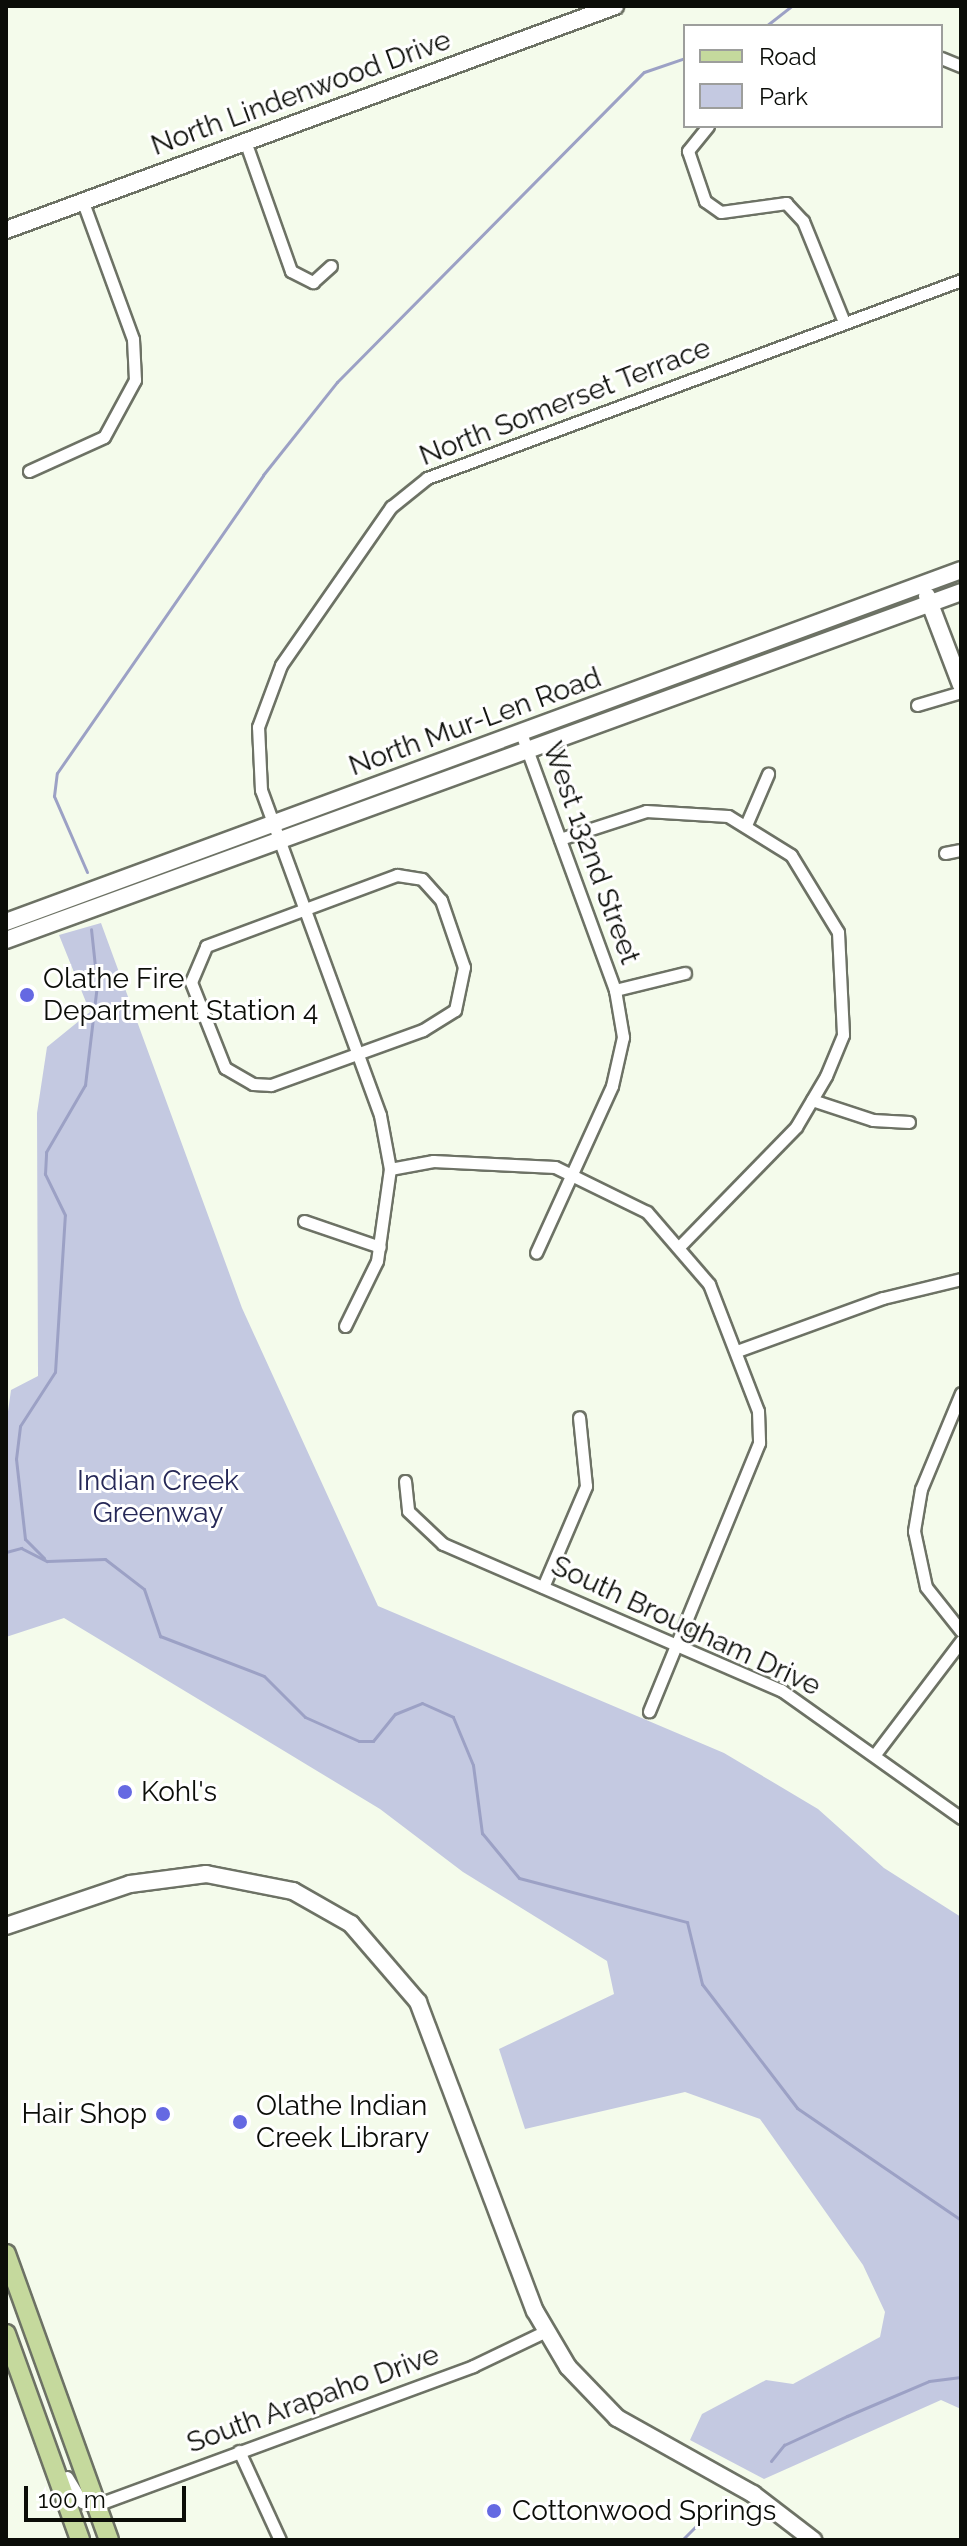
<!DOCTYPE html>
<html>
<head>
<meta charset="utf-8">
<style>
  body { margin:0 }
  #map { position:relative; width:967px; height:2546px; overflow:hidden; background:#f4fbeb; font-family:Raleway,sans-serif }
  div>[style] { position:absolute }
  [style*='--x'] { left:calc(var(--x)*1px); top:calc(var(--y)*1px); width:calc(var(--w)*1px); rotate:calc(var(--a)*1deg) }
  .green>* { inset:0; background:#c4c9e1 }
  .stream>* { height:3px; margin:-1.5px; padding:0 1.5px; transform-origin:1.5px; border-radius:1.5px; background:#9ca1c5 }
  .roads { filter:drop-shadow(2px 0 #6d7265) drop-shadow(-2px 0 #6d7265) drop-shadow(0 2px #6d7265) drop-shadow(0 -2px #6d7265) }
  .street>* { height:11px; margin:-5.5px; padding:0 5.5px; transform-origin:5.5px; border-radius:5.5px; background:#fff }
  .secondary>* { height:16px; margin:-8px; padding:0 8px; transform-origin:8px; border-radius:8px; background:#fff }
  .primary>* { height:18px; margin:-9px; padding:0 9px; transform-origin:9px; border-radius:9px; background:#c5d99d }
  .dots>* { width:22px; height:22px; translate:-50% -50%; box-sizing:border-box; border:4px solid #fff; border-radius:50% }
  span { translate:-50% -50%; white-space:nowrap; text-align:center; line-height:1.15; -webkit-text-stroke:6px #fff; paint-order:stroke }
  .street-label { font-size:28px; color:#0b0d08 }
  .poi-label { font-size:28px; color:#0b0d08 }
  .left { translate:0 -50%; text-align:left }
  .right { translate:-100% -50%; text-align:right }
  .park-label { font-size:28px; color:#262857 }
  .frame { position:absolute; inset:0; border:8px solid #0b0d08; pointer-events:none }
  .legend { position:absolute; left:683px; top:24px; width:260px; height:104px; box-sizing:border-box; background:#fff; border:2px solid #9d9e9c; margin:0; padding:10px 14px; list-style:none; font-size:24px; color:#0b0d08 }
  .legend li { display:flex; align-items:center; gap:16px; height:40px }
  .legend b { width:40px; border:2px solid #9d9e9c }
  .scale { position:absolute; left:24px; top:2486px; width:162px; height:36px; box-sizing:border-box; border:4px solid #0b0d08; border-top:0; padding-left:10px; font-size:24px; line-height:28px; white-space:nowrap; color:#0b0d08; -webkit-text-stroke:6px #fff; paint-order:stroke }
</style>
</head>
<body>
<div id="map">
  <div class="green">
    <div style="clip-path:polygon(101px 923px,242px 1308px,378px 1606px,724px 1753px,818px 1809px,884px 1868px,961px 1917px,961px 2409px,941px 2400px,764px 2479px,690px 2440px,702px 2414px,766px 2380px,793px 2384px,880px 2337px,885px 2312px,863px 2265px,760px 2119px,685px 2092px,525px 2129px,499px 2049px,614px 1994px,607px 1961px,463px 1872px,380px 1809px,64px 1618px,6px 1637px,6px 1426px,11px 1390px,38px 1376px,37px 1113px,47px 1047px,90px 1012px,59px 935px)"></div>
  </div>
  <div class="stream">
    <div style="--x:766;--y:26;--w:33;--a:-38"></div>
    <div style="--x:87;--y:872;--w:83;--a:-113.5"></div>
    <div style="--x:54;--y:796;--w:23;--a:-83"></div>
    <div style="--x:57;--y:773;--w:362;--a:-55.3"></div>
    <div style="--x:263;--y:475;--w:119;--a:-51.5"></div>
    <div style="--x:337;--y:382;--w:436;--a:-45.3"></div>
    <div style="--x:644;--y:72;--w:43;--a:-18.9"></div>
    <div style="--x:6;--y:1552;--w:16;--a:-15"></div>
    <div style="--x:21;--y:1548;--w:29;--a:27"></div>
    <div style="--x:47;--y:1561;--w:58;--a:-2"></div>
    <div style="--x:105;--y:1559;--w:49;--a:37.6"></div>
    <div style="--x:144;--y:1589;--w:50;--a:71.2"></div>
    <div style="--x:160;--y:1636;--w:111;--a:21"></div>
    <div style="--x:264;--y:1676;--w:58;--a:45"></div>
    <div style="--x:305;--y:1717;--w:59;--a:24"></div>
    <div style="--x:359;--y:1741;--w:14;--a:0"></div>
    <div style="--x:373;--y:1741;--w:35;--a:-51"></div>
    <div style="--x:395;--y:1714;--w:29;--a:-22"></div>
    <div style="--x:422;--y:1703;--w:34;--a:24"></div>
    <div style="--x:453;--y:1717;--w:52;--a:67.4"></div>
    <div style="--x:473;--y:1765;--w:69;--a:82.5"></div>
    <div style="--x:482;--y:1833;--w:58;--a:50.6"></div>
    <div style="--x:519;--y:1878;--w:174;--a:14.7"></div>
    <div style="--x:687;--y:1922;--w:64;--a:76.4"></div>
    <div style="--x:702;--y:1984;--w:156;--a:52.5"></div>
    <div style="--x:797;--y:2108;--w:199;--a:34.3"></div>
    <div style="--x:44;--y:1558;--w:27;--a:-135"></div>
    <div style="--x:25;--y:1539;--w:81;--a:-96.4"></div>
    <div style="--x:16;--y:1459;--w:33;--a:-83"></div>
    <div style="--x:20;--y:1426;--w:64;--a:-57.1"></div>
    <div style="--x:55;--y:1372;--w:157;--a:-86.4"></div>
    <div style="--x:65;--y:1215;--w:46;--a:-116"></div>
    <div style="--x:45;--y:1174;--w:22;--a:-87"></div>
    <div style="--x:46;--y:1152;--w:78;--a:-59.8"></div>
    <div style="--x:85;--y:1085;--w:101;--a:-83.2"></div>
    <div style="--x:97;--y:985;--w:56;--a:-96.1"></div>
    <div style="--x:771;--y:2461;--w:21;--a:-51"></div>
    <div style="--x:784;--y:2445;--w:69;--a:-24.7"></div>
    <div style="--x:847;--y:2416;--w:89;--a:-23.1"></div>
    <div style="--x:929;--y:2381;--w:32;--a:-7"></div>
    <div style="--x:682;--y:2540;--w:47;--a:-45"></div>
  </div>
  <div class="roads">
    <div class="street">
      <div style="--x:941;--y:58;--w:22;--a:22"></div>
      <div style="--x:708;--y:126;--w:32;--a:129"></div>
      <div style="--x:688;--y:151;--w:53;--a:71.2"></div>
      <div style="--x:705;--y:201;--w:19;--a:35"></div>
      <div style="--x:721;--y:212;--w:66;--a:-7.9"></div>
      <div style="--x:786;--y:203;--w:25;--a:47"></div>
      <div style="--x:803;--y:221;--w:109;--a:67.9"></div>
      <div style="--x:245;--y:141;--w:138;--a:70.5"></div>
      <div style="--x:291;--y:271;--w:25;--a:27"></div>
      <div style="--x:313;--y:282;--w:24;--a:-42"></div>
      <div style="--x:29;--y:471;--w:82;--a:-24.4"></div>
      <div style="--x:104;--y:437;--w:65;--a:-61.5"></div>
      <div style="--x:135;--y:380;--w:41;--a:-92.8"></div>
      <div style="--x:133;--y:339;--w:146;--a:-110.1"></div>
      <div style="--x:917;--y:705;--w:46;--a:-16.5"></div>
      <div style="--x:521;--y:733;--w:274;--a:69.9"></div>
      <div style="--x:615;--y:990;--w:48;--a:80.3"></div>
      <div style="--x:623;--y:1037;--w:50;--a:102.7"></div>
      <div style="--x:612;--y:1086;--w:183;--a:114.5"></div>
      <div style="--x:746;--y:825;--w:56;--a:-66.7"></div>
      <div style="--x:560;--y:839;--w:90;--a:-18"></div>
      <div style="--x:646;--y:811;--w:82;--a:3.5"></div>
      <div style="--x:728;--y:816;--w:74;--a:31.8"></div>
      <div style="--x:791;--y:855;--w:90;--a:58.6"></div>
      <div style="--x:838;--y:932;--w:103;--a:87.2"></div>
      <div style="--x:843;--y:1035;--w:44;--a:112.5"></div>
      <div style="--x:826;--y:1076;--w:59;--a:120.5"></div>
      <div style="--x:796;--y:1127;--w:166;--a:134.3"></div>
      <div style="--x:945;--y:853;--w:16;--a:-11"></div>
      <div style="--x:397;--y:875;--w:25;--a:9"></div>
      <div style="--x:422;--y:879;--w:28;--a:48"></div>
      <div style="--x:441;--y:900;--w:71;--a:71.1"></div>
      <div style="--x:464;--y:967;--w:44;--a:101.8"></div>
      <div style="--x:455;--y:1010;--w:38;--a:148"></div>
      <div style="--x:423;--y:1030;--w:162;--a:160.1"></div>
      <div style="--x:271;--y:1085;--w:18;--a:-177"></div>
      <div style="--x:253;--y:1084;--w:32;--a:-150"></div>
      <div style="--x:225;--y:1068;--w:92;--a:-111.6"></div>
      <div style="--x:191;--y:982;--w:39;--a:-67"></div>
      <div style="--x:206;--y:946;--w:204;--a:-20.4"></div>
      <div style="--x:615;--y:990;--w:72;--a:-13.7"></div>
      <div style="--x:812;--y:1100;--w:64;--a:18.2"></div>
      <div style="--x:873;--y:1120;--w:36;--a:3"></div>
      <div style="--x:390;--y:1169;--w:44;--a:-10.5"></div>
      <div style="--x:433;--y:1161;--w:122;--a:2.8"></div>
      <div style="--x:555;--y:1167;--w:102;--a:26.1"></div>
      <div style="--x:647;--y:1212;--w:95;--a:49.3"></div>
      <div style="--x:709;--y:1284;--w:136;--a:68.9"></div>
      <div style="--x:758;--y:1411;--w:32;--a:88"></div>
      <div style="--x:759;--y:1443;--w:290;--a:112.3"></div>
      <div style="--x:304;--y:1221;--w:80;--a:18.9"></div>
      <div style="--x:345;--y:1326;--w:72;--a:-63.8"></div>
      <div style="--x:377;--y:1261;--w:93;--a:-82"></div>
      <div style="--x:390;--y:1169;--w:55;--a:-100.5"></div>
      <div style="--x:380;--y:1115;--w:346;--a:-110.1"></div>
      <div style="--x:261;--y:790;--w:63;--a:-92.7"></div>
      <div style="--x:258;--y:727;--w:66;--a:-69.6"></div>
      <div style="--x:281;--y:665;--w:193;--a:-55.2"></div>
      <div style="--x:391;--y:507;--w:46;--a:-38.9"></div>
      <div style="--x:427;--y:478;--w:570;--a:-20.34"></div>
      <div style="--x:737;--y:1351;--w:155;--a:-20"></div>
      <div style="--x:883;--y:1298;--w:80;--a:-13.7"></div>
      <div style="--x:961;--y:1393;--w:104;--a:112.6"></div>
      <div style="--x:921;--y:1489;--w:43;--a:99.5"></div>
      <div style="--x:914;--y:1531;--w:57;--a:77.9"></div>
      <div style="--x:926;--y:1587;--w:56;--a:51.5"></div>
      <div style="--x:405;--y:1481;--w:30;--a:84"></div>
      <div style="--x:408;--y:1511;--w:48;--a:43.3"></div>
      <div style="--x:443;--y:1544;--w:368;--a:23.4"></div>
      <div style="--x:781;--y:1690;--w:221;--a:35.4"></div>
      <div style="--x:543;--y:1587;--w:110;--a:-66.9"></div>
      <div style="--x:586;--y:1486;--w:69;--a:-95.8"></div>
      <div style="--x:876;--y:1753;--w:141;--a:-52.8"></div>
      <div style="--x:239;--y:2451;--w:98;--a:65.3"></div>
      <div style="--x:67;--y:2477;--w:29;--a:59"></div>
      <div style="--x:82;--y:2502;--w:14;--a:12"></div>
      <div style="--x:96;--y:2505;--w:402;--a:-20.2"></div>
      <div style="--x:473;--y:2366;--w:79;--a:-25.6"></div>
    </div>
    <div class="secondary">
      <div style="--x:6;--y:230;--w:649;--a:-20.19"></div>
      <div style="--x:927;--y:596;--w:95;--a:69.1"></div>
      <div style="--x:6;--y:922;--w:1018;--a:-20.23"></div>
      <div style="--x:6;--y:940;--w:1016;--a:-20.02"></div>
      <div style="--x:6;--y:1926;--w:131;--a:-18.7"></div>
      <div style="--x:130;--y:1884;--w:77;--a:-7.5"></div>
      <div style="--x:206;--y:1874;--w:89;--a:11.1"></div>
      <div style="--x:293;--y:1891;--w:67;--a:29.6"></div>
      <div style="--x:351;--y:1924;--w:103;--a:49.3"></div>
      <div style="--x:418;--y:2002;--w:330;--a:69.3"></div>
      <div style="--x:535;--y:2311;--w:65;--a:59.5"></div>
      <div style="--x:568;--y:2367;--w:71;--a:46.1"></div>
      <div style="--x:617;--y:2418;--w:156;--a:29.2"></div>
      <div style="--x:753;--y:2494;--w:76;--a:37.5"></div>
    </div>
    <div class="primary">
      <div style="--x:6;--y:2254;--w:304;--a:70.2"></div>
      <div style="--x:6;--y:2334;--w:219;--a:70.2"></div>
    </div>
  </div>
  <div class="dots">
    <div style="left:27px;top:995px;background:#6569e2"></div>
    <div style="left:125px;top:1792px;background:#6569e2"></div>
    <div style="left:163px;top:2114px;background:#6569e2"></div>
    <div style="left:240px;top:2122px;background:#6569e2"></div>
    <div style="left:494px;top:2511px;background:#6569e2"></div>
  </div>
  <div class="street-label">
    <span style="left:301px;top:93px;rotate:-20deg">North Lindenwood Drive</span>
    <span style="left:565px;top:402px;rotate:-21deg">North Somerset Terrace</span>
    <span style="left:475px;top:722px;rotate:-20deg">North Mur-Len Road</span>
    <span style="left:591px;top:853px;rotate:70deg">West 132nd Street</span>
    <span style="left:686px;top:1626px;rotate:25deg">South Brougham Drive</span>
    <span style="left:313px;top:2399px;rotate:-20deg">South Arapaho Drive</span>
  </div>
  <div class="poi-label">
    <span class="left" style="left:43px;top:995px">Olathe Fire<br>Department Station 4</span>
    <span class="left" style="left:141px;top:1792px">Kohl's</span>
    <span class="left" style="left:256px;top:2122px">Olathe Indian<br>Creek Library</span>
    <span class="right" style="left:147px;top:2114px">Hair Shop</span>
    <span class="left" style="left:512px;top:2511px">Cottonwood Springs</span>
  </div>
  <div class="park-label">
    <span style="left:158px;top:1497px">Indian Creek<br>Greenway</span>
  </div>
  <div class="frame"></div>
  <ul class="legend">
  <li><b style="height:10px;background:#c5d99d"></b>Road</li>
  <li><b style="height:22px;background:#c4c9e1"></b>Park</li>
  </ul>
  <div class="scale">100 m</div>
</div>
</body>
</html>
